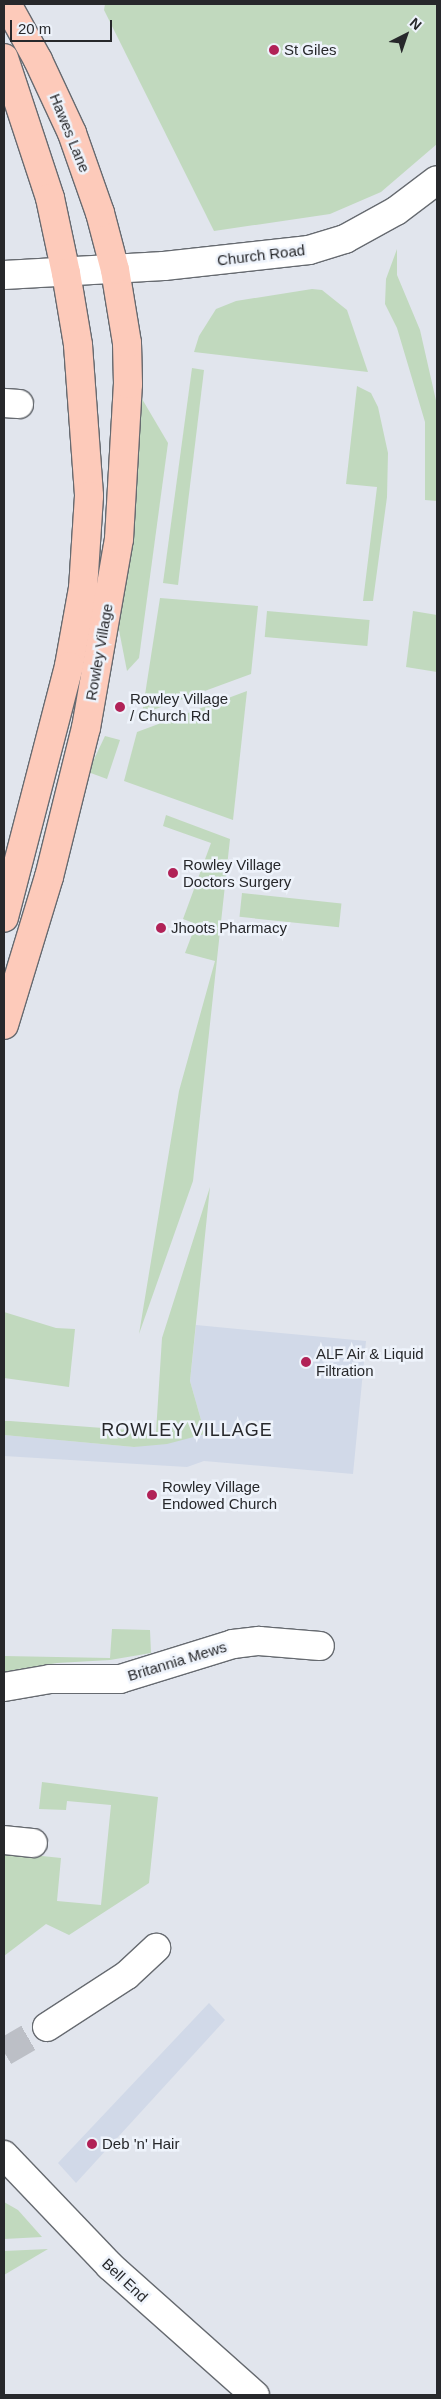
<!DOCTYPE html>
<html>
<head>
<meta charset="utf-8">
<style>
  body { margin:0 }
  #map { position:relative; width:441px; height:2399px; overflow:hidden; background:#e1e5ed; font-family:Arial,sans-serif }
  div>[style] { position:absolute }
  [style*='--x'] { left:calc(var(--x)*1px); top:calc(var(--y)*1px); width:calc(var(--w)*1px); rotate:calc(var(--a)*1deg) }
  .built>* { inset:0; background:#d1d9e8 }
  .green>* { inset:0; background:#c1d9be; transform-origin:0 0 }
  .minor-tunnel>* { height:28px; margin-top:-14px; transform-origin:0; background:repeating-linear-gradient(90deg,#bcbfc6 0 28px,transparent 0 42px) }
  .roads { filter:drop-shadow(1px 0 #666a70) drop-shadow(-1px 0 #666a70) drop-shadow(0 1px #666a70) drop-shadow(0 -1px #666a70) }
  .minor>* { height:28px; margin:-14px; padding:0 14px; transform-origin:14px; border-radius:14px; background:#fff }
  .major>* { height:28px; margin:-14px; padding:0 14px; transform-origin:14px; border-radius:14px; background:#fdcaba }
  .dots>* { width:14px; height:14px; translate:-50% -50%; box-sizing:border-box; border:2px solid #eef3fb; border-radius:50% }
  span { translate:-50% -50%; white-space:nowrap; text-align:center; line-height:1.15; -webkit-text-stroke:5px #eef3fb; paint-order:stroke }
  .poi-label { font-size:15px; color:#27282b }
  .left { translate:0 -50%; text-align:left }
  .street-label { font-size:15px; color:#27282b }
  .quarter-label { font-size:18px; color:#27282b; letter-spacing:1px }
  .frame { position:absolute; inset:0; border:5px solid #27282b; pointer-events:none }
  .north { position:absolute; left:381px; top:10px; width:50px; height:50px; -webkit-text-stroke:4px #eef3fb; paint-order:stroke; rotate:41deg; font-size:14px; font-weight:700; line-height:20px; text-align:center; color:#27282b }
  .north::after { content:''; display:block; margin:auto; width:18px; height:22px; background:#27282b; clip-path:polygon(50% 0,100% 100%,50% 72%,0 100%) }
  .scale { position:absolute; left:10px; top:20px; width:102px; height:22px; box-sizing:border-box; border:2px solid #27282b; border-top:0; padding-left:6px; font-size:15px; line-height:18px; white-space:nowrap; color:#27282b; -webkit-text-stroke:4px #eef3fb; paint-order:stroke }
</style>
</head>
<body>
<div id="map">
  <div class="built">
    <div style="clip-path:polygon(196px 1325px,366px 1341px,353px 1474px,204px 1461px,187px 1467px,4px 1456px,4px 1435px,134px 1447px,205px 1434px,190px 1381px)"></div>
    <div style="clip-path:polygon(209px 2003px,225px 2020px,76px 2183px,58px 2163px)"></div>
  </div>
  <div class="green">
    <div style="clip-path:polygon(105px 4px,437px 4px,437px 144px,381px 192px,330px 214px,214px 231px,104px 10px)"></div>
    <div style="clip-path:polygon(397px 249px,397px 275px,420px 330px,437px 405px,437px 501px,425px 500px,425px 422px,397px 328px,385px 304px,386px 279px)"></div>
    <div style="clip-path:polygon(312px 289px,322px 290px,347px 310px,368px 372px,194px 352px,199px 336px,216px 309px,236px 301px)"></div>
    <div style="clip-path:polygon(192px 368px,204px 370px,178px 585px,163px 583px)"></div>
    <div style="clip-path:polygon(357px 386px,371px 393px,378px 407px,388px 453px,387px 497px,373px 601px,363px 601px,377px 487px,346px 484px)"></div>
    <div style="clip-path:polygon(135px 387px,168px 443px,139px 658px,127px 671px,117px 620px)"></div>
    <div style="clip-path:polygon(160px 598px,258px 606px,251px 674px,142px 714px)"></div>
    <div style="left:267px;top:611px;width:103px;height:26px;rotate:5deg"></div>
    <div style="clip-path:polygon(413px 611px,437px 615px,437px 672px,406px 667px)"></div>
    <div style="clip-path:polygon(247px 691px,233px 820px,124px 781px,137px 732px)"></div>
    <div style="clip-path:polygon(105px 736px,120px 740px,107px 779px,88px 772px)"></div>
    <div style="clip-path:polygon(166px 815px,230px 839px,193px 1181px,139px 1334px,179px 1091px,215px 961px,185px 953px,196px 924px,183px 919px,211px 843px,163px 826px)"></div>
    <div style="left:242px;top:893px;width:100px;height:24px;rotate:6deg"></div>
    <div style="clip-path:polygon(210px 1187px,190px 1381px,205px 1434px,167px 1444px,134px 1447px,4px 1435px,4px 1421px,10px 1421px,156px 1432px,162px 1338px)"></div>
    <div style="clip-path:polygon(4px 1312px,56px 1328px,75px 1329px,69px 1387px,4px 1378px)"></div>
    <div style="clip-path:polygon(112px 1629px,150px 1630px,151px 1653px,110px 1660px,57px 1663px,4px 1672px,4px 1656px,110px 1658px)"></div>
    <div style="clip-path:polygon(42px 1782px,158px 1797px,149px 1883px,69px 1935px,46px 1924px,4px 1956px,4px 1852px,61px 1858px,57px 1901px,101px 1905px,111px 1805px,67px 1801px,66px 1810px,39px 1809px)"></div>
    <div style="clip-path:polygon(4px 2202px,18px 2210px,42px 2237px,4px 2239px)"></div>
    <div style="clip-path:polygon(48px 2249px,4px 2275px,4px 2251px)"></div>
  </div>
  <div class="minor-tunnel">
    <div style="--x:4;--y:2052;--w:50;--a:-30.2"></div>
  </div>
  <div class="roads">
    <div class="minor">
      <div style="--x:4;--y:275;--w:160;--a:-3.2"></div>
      <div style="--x:164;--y:266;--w:146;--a:-6.3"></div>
      <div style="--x:309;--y:250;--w:38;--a:-17"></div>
      <div style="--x:345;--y:239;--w:58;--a:-28.8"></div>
      <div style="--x:396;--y:211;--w:51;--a:-37.1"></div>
      <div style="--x:4;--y:403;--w:15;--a:4"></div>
      <div style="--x:4;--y:1687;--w:47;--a:-9.9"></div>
      <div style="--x:50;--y:1679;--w:70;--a:0"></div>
      <div style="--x:120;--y:1679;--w:118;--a:-17.2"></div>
      <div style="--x:233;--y:1644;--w:26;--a:-7"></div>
      <div style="--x:259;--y:1641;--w:61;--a:4.7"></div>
      <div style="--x:4;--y:1840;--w:29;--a:6"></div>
      <div style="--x:47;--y:2027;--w:95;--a:-33"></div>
      <div style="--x:127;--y:1975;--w:40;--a:-43"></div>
      <div style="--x:4;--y:2155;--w:153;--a:46.3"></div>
      <div style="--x:110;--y:2266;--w:194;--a:41.7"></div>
    </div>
    <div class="major">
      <div style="--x:4;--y:58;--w:147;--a:71.8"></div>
      <div style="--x:50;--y:198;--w:77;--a:78"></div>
      <div style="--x:66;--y:273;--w:73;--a:80.5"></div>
      <div style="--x:78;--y:345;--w:151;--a:85.8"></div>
      <div style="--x:89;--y:496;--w:92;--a:93.7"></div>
      <div style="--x:83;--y:588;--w:79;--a:100.2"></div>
      <div style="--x:69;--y:666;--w:260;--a:104.5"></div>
      <div style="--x:4;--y:1025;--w:155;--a:-73.1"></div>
      <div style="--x:49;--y:877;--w:154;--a:-76.1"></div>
      <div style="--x:86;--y:728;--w:192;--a:-80.1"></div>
      <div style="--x:119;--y:539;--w:155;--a:-86.7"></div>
      <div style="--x:128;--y:384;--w:41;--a:-91.4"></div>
      <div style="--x:127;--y:343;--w:74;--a:-99.3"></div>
      <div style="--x:115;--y:270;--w:59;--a:-104.7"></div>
      <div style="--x:100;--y:213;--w:85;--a:-109.3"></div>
      <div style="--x:72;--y:133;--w:81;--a:-115"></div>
      <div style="--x:38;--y:60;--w:64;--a:-119"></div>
    </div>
  </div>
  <div class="dots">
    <div style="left:274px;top:50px;background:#b12257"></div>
    <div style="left:120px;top:707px;background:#b12257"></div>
    <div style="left:173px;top:873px;background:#b12257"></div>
    <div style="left:161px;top:928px;background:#b12257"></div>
    <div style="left:306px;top:1362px;background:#b12257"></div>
    <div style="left:152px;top:1495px;background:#b12257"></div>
    <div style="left:92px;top:2144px;background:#b12257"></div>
  </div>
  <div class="poi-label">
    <span class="left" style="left:284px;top:50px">St Giles</span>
    <span class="left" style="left:130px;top:707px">Rowley Village<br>/ Church Rd</span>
    <span class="left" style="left:183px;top:873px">Rowley Village<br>Doctors Surgery</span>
    <span class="left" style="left:171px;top:928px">Jhoots Pharmacy</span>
    <span class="left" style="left:316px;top:1362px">ALF Air &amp; Liquid<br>Filtration</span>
    <span class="left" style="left:162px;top:1495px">Rowley Village<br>Endowed Church</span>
    <span class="left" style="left:102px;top:2144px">Deb 'n' Hair</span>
  </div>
  <div class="street-label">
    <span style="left:70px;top:133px;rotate:68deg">Hawes Lane</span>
    <span style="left:261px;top:255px;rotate:-7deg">Church Road</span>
    <span style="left:99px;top:652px;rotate:-80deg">Rowley Village</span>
    <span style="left:177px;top:1661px;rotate:-17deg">Britannia Mews</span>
    <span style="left:125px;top:2280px;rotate:43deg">Bell End</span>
  </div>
  <div class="quarter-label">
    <span style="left:187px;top:1430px">ROWLEY VILLAGE</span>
  </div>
  <div class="frame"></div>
  <div class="north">N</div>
  <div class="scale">20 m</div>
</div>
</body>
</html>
